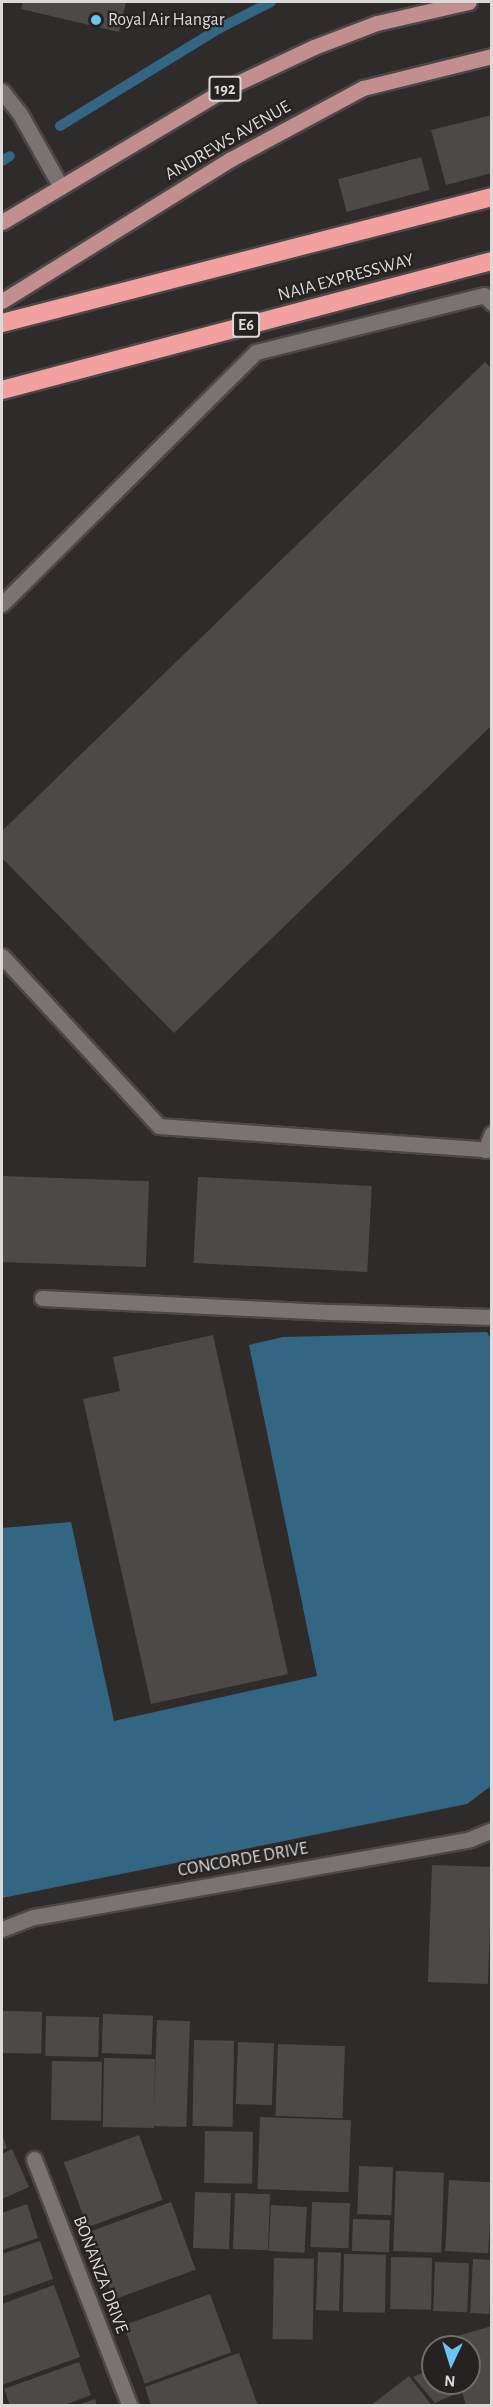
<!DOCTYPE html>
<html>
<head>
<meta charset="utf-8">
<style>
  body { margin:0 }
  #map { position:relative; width:493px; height:2407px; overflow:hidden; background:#302b2b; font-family:"Alegreya Sans",sans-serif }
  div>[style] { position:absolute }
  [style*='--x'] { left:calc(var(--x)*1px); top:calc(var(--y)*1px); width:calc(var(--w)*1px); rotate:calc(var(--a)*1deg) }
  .water>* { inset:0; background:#326682 }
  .stream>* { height:10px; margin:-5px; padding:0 5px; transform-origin:5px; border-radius:5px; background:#326682 }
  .building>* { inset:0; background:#4e4949; transform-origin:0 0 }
  .roads { filter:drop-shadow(2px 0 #4b4747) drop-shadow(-2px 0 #4b4747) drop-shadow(0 2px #4b4747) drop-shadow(0 -2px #4b4747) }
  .service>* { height:15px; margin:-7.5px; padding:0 7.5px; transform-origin:7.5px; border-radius:7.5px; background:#797373 }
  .minor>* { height:15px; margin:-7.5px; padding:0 7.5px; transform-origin:7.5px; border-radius:7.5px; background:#797373 }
  .primary>* { height:15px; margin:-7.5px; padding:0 7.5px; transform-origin:7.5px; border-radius:7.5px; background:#c28e8f }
  .motorway>* { height:18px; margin:-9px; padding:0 9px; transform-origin:9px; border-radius:9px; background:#f3a0a1 }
  .dots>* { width:16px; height:16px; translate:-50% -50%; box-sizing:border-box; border:3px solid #262222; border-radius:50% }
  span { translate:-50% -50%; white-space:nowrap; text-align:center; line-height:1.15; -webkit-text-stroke:4.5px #262222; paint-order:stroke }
  .shield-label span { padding:2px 4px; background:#262222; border:2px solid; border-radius:4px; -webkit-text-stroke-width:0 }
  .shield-label { font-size:16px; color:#dcd9d9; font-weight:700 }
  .poi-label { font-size:18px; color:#dcd9d9 }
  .left { translate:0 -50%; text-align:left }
  .street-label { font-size:18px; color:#dcd9d9 }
  .frame { position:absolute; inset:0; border:3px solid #dcd9d9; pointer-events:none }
  .north { position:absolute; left:421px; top:2335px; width:60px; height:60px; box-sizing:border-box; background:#262222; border:2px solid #6f6b6b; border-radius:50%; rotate:184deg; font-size:16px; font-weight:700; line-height:24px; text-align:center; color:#dcd9d9 }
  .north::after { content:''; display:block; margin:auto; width:21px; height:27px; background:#6bc3f2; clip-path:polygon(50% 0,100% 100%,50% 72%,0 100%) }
</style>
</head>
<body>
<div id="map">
  <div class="water">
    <div style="clip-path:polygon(487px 1332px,492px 1341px,491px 1786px,467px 1804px,2px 1898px,2px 1528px,71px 1522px,114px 1721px,317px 1676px,249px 1345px,283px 1337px)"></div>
  </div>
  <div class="stream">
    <div style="--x:60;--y:126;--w:188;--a:-31.5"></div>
    <div style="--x:220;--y:28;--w:57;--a:-27"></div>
    <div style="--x:2;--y:161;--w:9;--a:-32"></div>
  </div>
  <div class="building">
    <div style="clip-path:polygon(23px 2px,126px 2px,119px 32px,21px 9px)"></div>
    <div style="clip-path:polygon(492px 115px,492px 173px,446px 185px,431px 130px)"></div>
    <div style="left:421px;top:157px;width:34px;height:86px;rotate:75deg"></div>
    <div style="clip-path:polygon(485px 362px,492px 369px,492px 725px,174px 1033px,2px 858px,2px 831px)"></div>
    <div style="left:2px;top:1176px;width:147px;height:86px;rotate:2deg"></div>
    <div style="left:198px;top:1177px;width:174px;height:86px;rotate:3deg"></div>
    <div style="clip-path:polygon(213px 1335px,288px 1674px,151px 1704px,83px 1399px,120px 1391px,113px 1357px)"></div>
    <div style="left:432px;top:1865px;width:60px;height:117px;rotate:2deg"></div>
    <div style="left:2px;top:2011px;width:40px;height:42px;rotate:1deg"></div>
    <div style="left:103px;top:2014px;width:50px;height:39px;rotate:2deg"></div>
    <div style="left:46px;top:2016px;width:53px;height:40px;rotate:1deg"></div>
    <div style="left:157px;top:2020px;width:33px;height:106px;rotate:2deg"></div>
    <div style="left:194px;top:2040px;width:40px;height:86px;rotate:1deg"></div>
    <div style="left:238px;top:2042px;width:36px;height:62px;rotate:2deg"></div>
    <div style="left:278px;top:2044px;width:67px;height:72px;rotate:2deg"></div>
    <div style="left:104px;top:2058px;width:51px;height:69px;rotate:1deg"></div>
    <div style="left:52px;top:2061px;width:50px;height:59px;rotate:1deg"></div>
    <div style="left:260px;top:2117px;width:91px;height:72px;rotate:2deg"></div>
    <div style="left:205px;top:2131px;width:48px;height:52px;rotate:1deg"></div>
    <div style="clip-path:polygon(2px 2134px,7px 2148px,2px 2150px)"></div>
    <div style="left:139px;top:2135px;width:69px;height:80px;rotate:70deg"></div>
    <div style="clip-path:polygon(12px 2149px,29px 2187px,2px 2199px,2px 2154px)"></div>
    <div style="left:359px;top:2166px;width:34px;height:48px;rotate:2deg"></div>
    <div style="left:396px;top:2171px;width:48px;height:80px;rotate:2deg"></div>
    <div style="left:449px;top:2180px;width:43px;height:71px;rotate:3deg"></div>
    <div style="left:195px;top:2192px;width:36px;height:56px;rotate:2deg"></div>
    <div style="left:235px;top:2193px;width:35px;height:56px;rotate:2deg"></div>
    <div style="left:171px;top:2202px;width:72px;height:87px;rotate:70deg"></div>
    <div style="left:312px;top:2202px;width:38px;height:45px;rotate:2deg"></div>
    <div style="clip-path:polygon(27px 2204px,38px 2238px,2px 2250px,2px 2213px)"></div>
    <div style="left:271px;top:2205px;width:36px;height:46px;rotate:3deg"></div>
    <div style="left:353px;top:2219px;width:37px;height:32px;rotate:2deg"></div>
    <div style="clip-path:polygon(40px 2241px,53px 2279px,2px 2297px,2px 2254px)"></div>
    <div style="left:318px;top:2252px;width:23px;height:58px;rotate:2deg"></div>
    <div style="left:344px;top:2254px;width:42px;height:58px;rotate:1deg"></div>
    <div style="left:391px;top:2257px;width:41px;height:52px;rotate:1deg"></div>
    <div style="left:274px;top:2258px;width:40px;height:81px;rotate:1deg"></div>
    <div style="left:473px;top:2259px;width:19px;height:54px;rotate:3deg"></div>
    <div style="left:435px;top:2262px;width:34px;height:49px;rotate:2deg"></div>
    <div style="clip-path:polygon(54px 2285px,80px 2357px,2px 2385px,2px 2304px)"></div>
    <div style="left:210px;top:2294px;width:62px;height:92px;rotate:70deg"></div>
    <div style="clip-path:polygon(492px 2326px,492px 2406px,466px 2406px,460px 2383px,469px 2383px,469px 2347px,449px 2347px,447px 2339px)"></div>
    <div style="clip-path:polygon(239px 2353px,258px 2406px,151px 2406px,145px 2387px)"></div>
    <div style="clip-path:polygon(79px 2362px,91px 2395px,62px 2406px,10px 2406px,4px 2389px)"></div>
    <div style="clip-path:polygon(433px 2368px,433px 2383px,457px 2383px,459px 2392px,435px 2403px,413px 2377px)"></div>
    <div style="clip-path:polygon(409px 2376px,432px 2406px,370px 2406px)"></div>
    <div style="clip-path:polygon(95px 2399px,97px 2406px,78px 2406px,78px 2405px)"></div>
  </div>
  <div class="roads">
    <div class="service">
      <div style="--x:2;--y:91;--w:29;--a:52"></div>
      <div style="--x:20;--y:114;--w:84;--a:60.7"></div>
      <div style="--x:2;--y:604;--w:358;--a:-44.8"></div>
      <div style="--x:256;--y:352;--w:235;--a:-14"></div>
      <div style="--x:484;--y:295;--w:11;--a:45"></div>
      <div style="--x:2;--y:956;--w:231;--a:47.3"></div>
      <div style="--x:159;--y:1126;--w:334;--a:4.1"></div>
      <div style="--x:485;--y:1150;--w:18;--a:-68"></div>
      <div style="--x:42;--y:1298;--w:289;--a:2.8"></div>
      <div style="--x:331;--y:1312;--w:161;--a:1.8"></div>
    </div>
    <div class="minor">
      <div style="--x:2;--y:1929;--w:34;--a:-21"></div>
      <div style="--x:34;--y:1917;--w:443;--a:-10.1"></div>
      <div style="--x:470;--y:1839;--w:24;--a:-22"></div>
      <div style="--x:34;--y:2159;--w:265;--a:68.8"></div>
    </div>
    <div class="primary">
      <div style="--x:2;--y:222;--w:260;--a:-30.8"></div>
      <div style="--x:225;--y:89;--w:98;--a:-25.3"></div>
      <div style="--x:314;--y:47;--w:67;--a:-20.9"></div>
      <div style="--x:377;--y:23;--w:94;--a:-12.9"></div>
      <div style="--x:2;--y:301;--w:269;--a:-31.8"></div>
      <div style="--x:231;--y:159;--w:150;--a:-28.3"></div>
      <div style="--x:363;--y:88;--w:133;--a:-13.9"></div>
    </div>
    <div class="motorway">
      <div style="--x:2;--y:323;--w:506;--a:-14.42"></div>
      <div style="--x:2;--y:390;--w:507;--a:-14.75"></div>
    </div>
  </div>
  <div class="dots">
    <div style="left:96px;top:20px;background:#6bc3f2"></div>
  </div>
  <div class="shield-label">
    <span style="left:225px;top:89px">192</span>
    <span style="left:246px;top:325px">E6</span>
  </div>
  <div class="poi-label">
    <span class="left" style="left:108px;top:20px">Royal Air Hangar</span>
  </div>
  <div class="street-label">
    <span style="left:228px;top:141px;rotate:-30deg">ANDREWS AVENUE</span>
    <span style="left:346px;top:278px;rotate:-15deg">NAIA EXPRESSWAY</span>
    <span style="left:243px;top:1860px;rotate:-10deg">CONCORDE DRIVE</span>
    <span style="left:100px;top:2275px;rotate:69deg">BONANZA DRIVE</span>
  </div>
  <div class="frame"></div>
  <div class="north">N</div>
</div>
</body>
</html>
